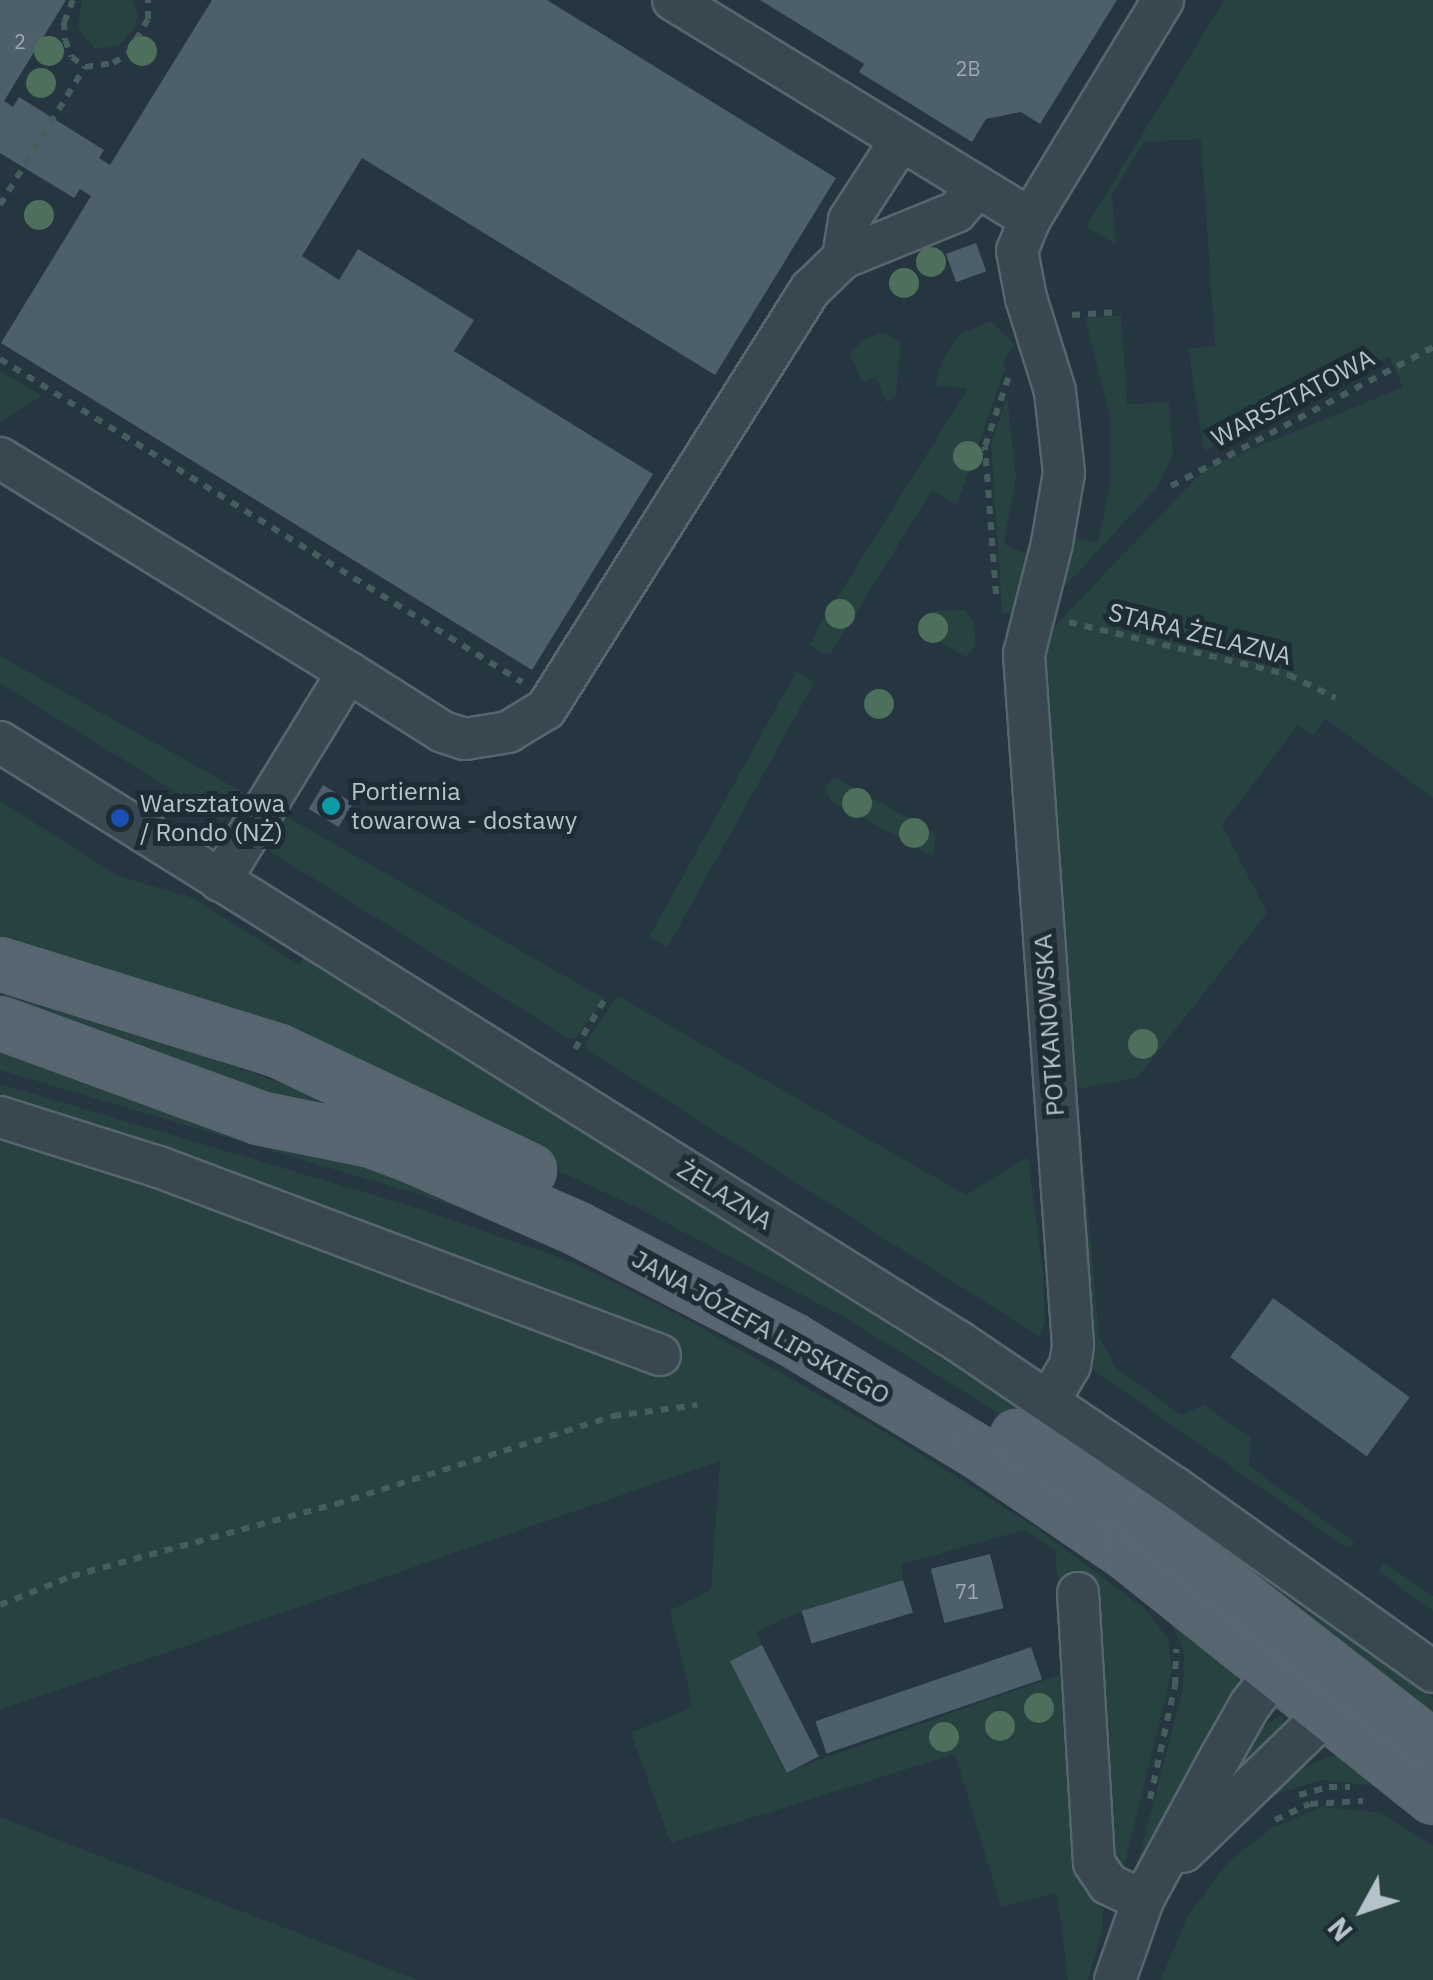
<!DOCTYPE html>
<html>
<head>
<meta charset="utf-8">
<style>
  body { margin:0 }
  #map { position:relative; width:1433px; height:1980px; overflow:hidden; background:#253641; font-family:"IBM Plex Sans",sans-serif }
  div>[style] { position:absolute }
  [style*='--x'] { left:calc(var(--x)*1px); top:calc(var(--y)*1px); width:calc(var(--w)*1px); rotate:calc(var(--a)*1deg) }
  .green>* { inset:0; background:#274241; transform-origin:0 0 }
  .building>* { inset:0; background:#4e5f6c; transform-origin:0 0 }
  .path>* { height:6px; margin-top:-3px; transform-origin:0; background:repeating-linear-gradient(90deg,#455e5d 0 8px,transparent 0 16px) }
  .roads { filter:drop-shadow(2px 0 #57656e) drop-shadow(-2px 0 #57656e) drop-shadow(0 2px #57656e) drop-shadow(0 -2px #57656e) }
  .minor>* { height:40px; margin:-20px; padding:0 20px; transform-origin:20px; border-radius:20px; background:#394751 }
  .major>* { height:50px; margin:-25px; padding:0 25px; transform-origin:25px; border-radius:25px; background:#576671 }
  .trees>* { width:30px; height:30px; margin:-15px; border-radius:50%; background:#4d6f5b }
  .dots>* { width:28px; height:28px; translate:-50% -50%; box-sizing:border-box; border:5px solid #1e2c36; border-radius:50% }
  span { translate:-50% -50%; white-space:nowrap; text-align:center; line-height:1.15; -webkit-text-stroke:10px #1e2c36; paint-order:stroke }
  .number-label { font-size:20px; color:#9ca9b3 }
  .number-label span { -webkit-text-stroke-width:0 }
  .street-label { font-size:25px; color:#b6c2cb }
  .poi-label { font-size:25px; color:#b6c2cb }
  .left { translate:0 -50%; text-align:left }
  .north { position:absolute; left:1313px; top:1860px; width:100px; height:100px; -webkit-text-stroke:8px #1e2c36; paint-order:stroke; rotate:230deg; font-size:28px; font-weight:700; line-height:40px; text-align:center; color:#b6c2cb }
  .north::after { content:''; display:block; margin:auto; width:35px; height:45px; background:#b6c2cb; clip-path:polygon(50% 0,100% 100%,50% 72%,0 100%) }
</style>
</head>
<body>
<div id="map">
  <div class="green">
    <div style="clip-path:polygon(82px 0,132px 0,138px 15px,135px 27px,119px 46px,95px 49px,78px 28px)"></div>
    <div style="clip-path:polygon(1224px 0,1433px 0,1433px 798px,1326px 719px,1313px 735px,1298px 725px,1222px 825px,1267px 913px,1137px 1078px,1077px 1089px,1099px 1336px,1116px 1368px,1181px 1415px,1204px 1405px,1251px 1438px,1249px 1466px,1355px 1543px,1347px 1548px,1092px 1369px,1042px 665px,1056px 625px,1206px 468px,1403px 387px,1389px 356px,1204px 451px,1188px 349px,1215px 346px,1201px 139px,1144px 142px,1112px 194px,1116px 244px,1086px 227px)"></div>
    <div style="clip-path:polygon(1121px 315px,1127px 404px,1169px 402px,1173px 454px,1159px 485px,1050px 602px,1070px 538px,1098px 543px,1110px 485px,1109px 412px,1085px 318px)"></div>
    <div style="clip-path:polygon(992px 321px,1014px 345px,1003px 362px,1005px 368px,957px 505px,932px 490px,830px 655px,823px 653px,810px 645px,820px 625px,968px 388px,935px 386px,943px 360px,960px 334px)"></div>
    <div style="clip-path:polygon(883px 332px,901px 343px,896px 394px,887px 403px,876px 377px,862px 382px,850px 354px,863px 340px)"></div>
    <div style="clip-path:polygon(0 371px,42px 396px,0 422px)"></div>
    <div style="clip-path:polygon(1007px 397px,1016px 476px,1004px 544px,1029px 555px,1015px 613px,1002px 613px,991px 444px)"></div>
    <div style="clip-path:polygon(965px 610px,974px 624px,976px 646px,966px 657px,931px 636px,923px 621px,932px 611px)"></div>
    <div style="clip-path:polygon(0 656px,248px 795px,222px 821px,0 683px)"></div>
    <div style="left:796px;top:672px;width:21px;height:303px;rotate:29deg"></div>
    <div style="clip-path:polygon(834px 777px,932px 831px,936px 837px,933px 856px,831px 801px,825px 788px)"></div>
    <div style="clip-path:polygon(0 801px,118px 876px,193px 898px,299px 965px,305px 957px,1028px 1413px,1433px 1698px,1433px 1733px,1037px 1437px,844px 1317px,642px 1210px,531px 1158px,0 941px)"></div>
    <div style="clip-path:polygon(282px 814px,605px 999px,575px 1039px,570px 1039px,271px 852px)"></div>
    <div style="clip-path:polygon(0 985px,172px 1044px,381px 1119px,376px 1131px,0 1001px)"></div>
    <div style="clip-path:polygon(618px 996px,966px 1195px,1028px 1157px,1043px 1273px,1045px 1321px,1040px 1337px,586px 1049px,585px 1043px)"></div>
    <div style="clip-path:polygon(0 1043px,254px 1128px,387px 1158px,580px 1243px,697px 1301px,925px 1431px,1120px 1562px,1223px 1641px,1237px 1671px,1239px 1690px,1220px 1740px,1144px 1869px,1135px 1873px,1183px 1689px,1184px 1651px,1167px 1613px,1115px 1569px,890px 1419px,669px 1295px,576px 1249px,424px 1196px,0 1070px)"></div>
    <div style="clip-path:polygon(0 1084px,421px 1209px,572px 1262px,672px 1311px,890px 1435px,1037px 1528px,1146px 1610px,1168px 1639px,1172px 1670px,1122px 1875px,1111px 1864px,1094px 1583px,1058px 1586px,1055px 1549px,1024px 1530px,902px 1564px,903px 1580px,802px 1611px,756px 1632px,762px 1645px,730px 1661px,785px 1772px,1062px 1674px,1060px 1632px,1067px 1639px,1081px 1885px,1103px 1910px,1103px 1928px,1088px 1980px,1068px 1980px,1057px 1893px,1001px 1907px,955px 1754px,671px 1843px,631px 1733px,693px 1707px,670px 1611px,711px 1589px,720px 1461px,0 1710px,0 1136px,121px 1171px,667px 1369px,683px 1348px,0 1102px)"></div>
    <div style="clip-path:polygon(1383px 1562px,1433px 1596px,1433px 1611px,1378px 1571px)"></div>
    <div style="clip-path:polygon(1280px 1715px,1287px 1723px,1285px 1732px,1214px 1810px,1256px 1732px)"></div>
    <div style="clip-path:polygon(1344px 1756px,1385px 1787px,1321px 1780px,1282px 1792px,1259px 1805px,1271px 1789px,1296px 1772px,1326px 1757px)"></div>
    <div style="clip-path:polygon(1322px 1807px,1379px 1812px,1433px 1845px,1433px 1980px,1161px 1980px,1187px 1917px,1229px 1861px,1271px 1829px)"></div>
    <div style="clip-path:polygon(0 1817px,418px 1980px,0 1980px)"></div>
  </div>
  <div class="building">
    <div style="clip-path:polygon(0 0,66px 0,4px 101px,13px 107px,19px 97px,104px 150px,99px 158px,110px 165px,212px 0,547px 0,836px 178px,715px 375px,362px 158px,302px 256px,339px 280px,358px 249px,474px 320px,454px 351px,653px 474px,532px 670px,1px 343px,91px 196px,80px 189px,74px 198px,0 153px)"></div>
    <div style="clip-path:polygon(760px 0,1117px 0,1040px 124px,1021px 112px,986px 119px,972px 142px,859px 72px,864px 64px)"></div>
    <div style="left:976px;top:243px;width:30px;height:32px;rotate:70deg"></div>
    <div style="left:323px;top:785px;width:35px;height:28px;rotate:31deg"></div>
    <div style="left:1273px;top:1298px;width:169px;height:73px;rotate:36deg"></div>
    <div style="left:990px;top:1554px;width:56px;height:61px;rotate:76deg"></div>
    <div style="left:903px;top:1580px;width:34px;height:106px;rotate:73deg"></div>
    <div style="left:762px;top:1645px;width:125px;height:36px;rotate:63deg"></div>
    <div style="left:1031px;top:1647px;width:34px;height:228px;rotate:71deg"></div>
  </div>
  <div class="path">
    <div style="--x:73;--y:0;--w:24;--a:112"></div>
    <div style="--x:64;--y:22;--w:18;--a:87"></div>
    <div style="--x:65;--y:40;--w:18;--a:68"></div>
    <div style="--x:72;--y:57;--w:16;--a:38"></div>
    <div style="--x:85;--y:67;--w:28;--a:-8"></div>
    <div style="--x:113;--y:63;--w:17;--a:-31"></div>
    <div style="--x:128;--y:54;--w:40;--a:-60.3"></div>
    <div style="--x:148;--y:19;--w:19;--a:-90"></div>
    <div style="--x:0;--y:205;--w:162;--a:-58.4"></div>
    <div style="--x:1072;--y:315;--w:48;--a:-3.6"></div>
    <div style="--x:0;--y:359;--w:614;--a:31.75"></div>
    <div style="--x:1171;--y:486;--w:297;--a:-27.9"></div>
    <div style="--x:996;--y:594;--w:148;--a:-94.3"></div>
    <div style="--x:985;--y:446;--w:74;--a:-71.1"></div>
    <div style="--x:1069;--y:622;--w:226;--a:13.5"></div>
    <div style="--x:1289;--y:675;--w:52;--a:26.1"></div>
    <div style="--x:575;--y:1049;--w:58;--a:-59"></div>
    <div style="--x:0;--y:1605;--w:78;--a:-21.9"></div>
    <div style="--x:72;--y:1576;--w:274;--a:-15.3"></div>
    <div style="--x:336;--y:1504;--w:291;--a:-17.6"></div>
    <div style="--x:613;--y:1416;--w:85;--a:-7.5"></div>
    <div style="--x:1299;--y:1795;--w:31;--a:-15"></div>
    <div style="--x:1329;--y:1787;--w:21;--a:0"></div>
    <div style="--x:1150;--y:1799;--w:117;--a:-77.6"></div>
    <div style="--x:1175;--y:1685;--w:36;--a:-88"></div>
    <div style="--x:1275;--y:1820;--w:38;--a:-25"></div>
    <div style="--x:1310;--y:1804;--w:53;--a:-3.2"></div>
  </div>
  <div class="roads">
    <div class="minor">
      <div style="--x:673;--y:0;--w:419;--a:31.5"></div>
      <div style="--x:843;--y:258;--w:38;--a:-81"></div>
      <div style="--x:849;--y:220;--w:95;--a:-57"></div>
      <div style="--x:0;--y:458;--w:409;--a:31.6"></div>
      <div style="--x:0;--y:742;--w:1130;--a:32.02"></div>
      <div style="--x:958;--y:1341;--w:261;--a:34.1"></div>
      <div style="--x:1174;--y:1487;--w:318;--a:35.5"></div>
      <div style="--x:220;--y:881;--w:245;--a:-58.5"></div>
      <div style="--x:348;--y:672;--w:112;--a:32.3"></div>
      <div style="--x:443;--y:732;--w:23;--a:18"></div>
      <div style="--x:465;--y:739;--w:44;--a:-9.2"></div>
      <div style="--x:508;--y:732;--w:44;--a:-31.2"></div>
      <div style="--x:546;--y:709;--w:497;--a:-57.8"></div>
      <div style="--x:811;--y:289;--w:45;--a:-44.1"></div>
      <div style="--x:843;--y:258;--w:122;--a:-22.2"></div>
      <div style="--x:956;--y:212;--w:33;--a:-49"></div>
      <div style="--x:0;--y:1117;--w:167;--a:17.5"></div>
      <div style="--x:159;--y:1167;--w:535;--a:20.57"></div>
      <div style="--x:1049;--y:1401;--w:42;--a:-59.7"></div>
      <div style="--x:1070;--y:1365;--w:20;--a:-81"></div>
      <div style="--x:1073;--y:1345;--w:693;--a:-94.06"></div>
      <div style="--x:1024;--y:654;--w:114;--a:-75.8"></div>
      <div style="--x:1052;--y:543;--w:71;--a:-80.3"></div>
      <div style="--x:1064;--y:473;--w:82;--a:-96.3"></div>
      <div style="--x:1055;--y:391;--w:97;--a:-107.3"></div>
      <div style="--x:1026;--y:298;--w:48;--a:-100.8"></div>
      <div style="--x:1017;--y:251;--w:35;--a:-68"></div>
      <div style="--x:1030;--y:219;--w:256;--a:-58.7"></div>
      <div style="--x:1078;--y:1593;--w:270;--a:86.6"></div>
      <div style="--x:1094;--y:1863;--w:25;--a:56"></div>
      <div style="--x:1108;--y:1884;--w:38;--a:25"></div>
      <div style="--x:1183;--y:1852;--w:203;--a:-44"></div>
      <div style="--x:1329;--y:1711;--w:23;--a:-59"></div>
      <div style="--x:1115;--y:1980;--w:85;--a:-70.7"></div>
      <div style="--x:1143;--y:1900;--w:164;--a:-61.6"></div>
      <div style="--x:1221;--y:1756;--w:59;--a:-60.4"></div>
      <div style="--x:1250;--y:1705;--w:44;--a:-52.4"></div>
      <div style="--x:1277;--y:1670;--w:24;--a:-35"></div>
    </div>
    <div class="major">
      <div style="--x:0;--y:964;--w:292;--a:17.3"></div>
      <div style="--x:279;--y:1051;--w:278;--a:25.4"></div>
      <div style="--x:0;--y:1023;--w:276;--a:20.1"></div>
      <div style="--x:259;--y:1118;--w:115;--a:11.5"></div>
      <div style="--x:372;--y:1141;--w:43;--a:20.6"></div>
      <div style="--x:412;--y:1156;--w:181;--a:23.7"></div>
      <div style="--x:578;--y:1229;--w:242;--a:27.3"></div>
      <div style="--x:793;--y:1340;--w:216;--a:31.2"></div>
      <div style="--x:978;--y:1452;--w:183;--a:34.3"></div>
      <div style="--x:1129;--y:1555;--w:389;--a:38.6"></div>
      <div style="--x:1017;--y:1436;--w:151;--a:33.9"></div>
      <div style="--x:1142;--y:1520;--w:369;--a:38"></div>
    </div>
  </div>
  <div class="trees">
    <div style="left:49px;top:51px"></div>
    <div style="left:142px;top:51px"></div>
    <div style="left:41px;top:83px"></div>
    <div style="left:39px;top:215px"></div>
    <div style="left:931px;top:262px"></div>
    <div style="left:904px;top:283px"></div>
    <div style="left:968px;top:456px"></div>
    <div style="left:840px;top:614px"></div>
    <div style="left:933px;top:628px"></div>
    <div style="left:879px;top:704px"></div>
    <div style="left:857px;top:803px"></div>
    <div style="left:914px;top:833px"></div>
    <div style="left:1143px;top:1044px"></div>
    <div style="left:1039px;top:1708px"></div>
    <div style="left:1000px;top:1726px"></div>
    <div style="left:944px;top:1737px"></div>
  </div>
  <div class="dots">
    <div style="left:331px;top:806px;background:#0f9aa8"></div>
    <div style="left:120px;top:818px;background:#1a4fb4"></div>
  </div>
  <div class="number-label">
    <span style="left:20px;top:41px">2</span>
    <span style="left:968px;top:68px">2B</span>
    <span style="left:967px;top:1591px">71</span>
  </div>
  <div class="street-label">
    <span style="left:1293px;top:398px;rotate:-28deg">WARSZTATOWA</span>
    <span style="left:1200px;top:634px;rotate:14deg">STARA ŻELAZNA</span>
    <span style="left:1049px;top:1025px;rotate:-94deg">POTKANOWSKA</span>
    <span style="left:725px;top:1195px;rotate:32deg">ŻELAZNA</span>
    <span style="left:761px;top:1327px;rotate:29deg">JANA JÓZEFA LIPSKIEGO</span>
  </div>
  <div class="poi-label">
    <span class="left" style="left:351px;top:806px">Portiernia<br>towarowa - dostawy</span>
    <span class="left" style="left:140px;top:818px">Warsztatowa<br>/ Rondo (NŻ)</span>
  </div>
  <div class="north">N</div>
</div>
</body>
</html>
